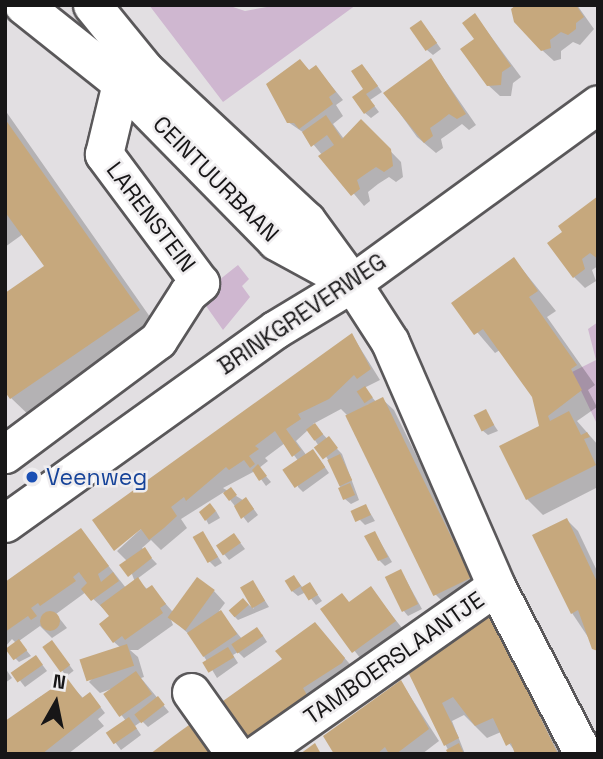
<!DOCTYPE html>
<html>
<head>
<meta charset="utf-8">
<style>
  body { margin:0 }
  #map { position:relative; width:603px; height:759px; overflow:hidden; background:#e2dfe2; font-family:"Space Grotesk",sans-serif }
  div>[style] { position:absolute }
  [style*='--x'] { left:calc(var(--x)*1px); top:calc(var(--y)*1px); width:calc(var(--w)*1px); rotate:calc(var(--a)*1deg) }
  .green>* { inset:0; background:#cfb7d0 }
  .shadow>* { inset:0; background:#0003; transform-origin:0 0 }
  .building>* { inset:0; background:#c6a87d; transform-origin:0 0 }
  .round { border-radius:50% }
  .roads { filter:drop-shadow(2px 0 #5a585a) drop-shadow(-2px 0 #5a585a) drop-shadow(0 2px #5a585a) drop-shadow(0 -2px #5a585a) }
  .minor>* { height:37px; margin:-18.5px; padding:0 18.5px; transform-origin:18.5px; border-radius:18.5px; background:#fff }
  .dots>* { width:19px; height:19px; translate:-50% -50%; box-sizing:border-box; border:4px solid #efedef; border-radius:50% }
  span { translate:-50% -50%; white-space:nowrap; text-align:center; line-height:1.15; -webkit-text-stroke:5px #efedef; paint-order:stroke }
  .street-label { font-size:23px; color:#171617 }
  .transit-label { font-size:23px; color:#164399 }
  .left { translate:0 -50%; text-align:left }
  .frame { position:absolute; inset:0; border:7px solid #171617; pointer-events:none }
  .north { position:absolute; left:21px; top:668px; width:70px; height:70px; -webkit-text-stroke:5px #efedef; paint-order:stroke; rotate:9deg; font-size:19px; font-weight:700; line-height:28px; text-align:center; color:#171617 }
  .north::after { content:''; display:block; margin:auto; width:24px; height:32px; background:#171617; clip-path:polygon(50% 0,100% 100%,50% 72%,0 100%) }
</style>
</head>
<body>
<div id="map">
  <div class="green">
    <div style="clip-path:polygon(149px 5px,227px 5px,245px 11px,278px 5px,356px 5px,223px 102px)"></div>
    <div style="clip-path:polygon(238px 265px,249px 279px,242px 286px,250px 297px,223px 330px,199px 296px)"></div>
    <div style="clip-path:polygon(598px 322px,598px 426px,572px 372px,596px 360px,588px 329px)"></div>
  </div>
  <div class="shadow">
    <div style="clip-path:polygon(531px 5px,577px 5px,594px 29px,580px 45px,573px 42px,561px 51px,561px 59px,554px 61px,542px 50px)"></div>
    <div style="clip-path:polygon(475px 15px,521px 77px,513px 83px,511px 96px,500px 96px,488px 85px)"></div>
    <div style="clip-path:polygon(426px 28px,441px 49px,433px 55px,427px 50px)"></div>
    <div style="clip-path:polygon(431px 60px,476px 125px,469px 130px,462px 124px,451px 132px,441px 139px,443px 148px,436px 153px,417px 137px,385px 93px)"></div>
    <div style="clip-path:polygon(300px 61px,310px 71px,316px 67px,343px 100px,336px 105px,343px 116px,333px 124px,344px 139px,361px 121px,401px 162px,403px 177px,396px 182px,389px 177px,378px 184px,368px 192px,370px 201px,364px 206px,304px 133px,288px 122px)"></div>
    <div style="clip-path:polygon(367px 71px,382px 92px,370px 100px,379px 112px,371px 118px,365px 113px)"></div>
    <div style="clip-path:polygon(5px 110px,162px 334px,35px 421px,11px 398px,46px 266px,23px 234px,5px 247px)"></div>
    <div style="clip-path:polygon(598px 198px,598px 266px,592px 270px,596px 281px,585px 288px,574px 277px)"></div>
    <div style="clip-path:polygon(514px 259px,556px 311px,547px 317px,595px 385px,588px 390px,597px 407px,577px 421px,598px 445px,598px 487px,543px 515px,527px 499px,541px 427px,534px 397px,500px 350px,495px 353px,453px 304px)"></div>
    <div style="clip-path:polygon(evenodd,352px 335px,380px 380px,364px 388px,377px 403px,382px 399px,394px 410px,482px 589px,447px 606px,436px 595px,353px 421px,341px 409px,313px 424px,342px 454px,359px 500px,351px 504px,345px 499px,331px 464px,308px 430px,296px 441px,307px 456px,318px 457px,329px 473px,303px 492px,298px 487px,299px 462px,285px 443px,265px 458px,268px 461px,259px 468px,271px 482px,266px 486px,255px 471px,223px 488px,251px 505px,258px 515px,248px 523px,224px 492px,181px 519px,187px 528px,161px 550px,151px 540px,142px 548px,157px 564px,137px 579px,148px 590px,152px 588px,172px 611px,214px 591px,225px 603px,219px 611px,242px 639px,262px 634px,267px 642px,244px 658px,238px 652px,233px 655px,238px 663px,217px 678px,193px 638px,170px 617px,173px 625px,138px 650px,130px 650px,138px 657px,144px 677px,141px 678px,169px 712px,148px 727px,142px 721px,135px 726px,141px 735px,121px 750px,108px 733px,126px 721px,106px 695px,114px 688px,100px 693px,89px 682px,121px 648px,114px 642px,112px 617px,86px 592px,56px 614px,67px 628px,52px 638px,40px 626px,19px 641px,31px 656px,19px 662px,13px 656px,16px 643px,12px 639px,5px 647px,5px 585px,81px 531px,126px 588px,135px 582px,127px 561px,117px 551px,352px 335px,369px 404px,372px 407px,367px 411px,364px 407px,369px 404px)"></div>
    <div style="clip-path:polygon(485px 411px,498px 431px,488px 435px,482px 430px)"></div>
    <div style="clip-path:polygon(366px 506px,375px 521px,365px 525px,360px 520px)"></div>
    <div style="left:216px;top:511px;width:8px;height:13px;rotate:60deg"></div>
    <div style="clip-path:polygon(567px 520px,578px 531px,598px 573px,598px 652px,572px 613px)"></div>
    <div style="clip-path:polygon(203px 533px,222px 563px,215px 567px,209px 561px)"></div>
    <div style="clip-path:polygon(375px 533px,392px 562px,385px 566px,379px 560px)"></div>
    <div style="clip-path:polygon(239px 541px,245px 549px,229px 560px,224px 554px)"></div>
    <div style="clip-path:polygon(401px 571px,422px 609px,408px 616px,403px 610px)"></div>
    <div style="clip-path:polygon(294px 577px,303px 588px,310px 584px,322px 601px,316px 605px,306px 592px,298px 596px,292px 591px)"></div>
    <div style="clip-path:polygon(253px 582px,269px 607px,238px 620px,233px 615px,243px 600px,254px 609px,242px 588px)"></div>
    <div style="clip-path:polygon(371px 589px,406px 633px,364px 663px,323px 610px,350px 603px)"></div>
    <div style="clip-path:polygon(492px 622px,504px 634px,562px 754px,517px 754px,501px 732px,487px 738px,464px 715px,452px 721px,465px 754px,450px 754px,429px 710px)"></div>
    <div style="clip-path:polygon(315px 624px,355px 670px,264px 752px,284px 659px)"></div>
    <div style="left:52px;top:642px;width:36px;height:9px;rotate:53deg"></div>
    <div style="clip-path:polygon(41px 663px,47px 671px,25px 687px,14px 673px)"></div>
    <div style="clip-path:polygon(5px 668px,12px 678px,5px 683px)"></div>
    <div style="clip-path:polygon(67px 681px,84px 699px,95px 700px,105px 713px,98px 719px,104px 726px,68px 754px,5px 754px,38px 703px,35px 700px)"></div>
    <div style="clip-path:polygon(401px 682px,439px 741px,422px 754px,336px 754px)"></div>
    <div style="clip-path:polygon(189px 727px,211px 754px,153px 754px)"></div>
  </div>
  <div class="building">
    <div style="clip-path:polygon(516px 5px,576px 5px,584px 17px,576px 23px,576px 29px,568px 35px,561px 32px,550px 40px,551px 48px,541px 51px,514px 22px,511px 9px)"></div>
    <div style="clip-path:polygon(475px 13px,511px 66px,502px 72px,501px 85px,487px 86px,460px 49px,474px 39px,462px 23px)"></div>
    <div style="left:421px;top:20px;width:28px;height:14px;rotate:55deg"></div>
    <div style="clip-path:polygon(431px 58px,466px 114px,457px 119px,449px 114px,440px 121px,430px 128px,433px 136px,424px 143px,383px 93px)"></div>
    <div style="clip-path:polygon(300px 59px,309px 70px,316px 65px,336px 92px,329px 97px,333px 104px,299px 129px,294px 123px,287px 123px,266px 84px)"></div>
    <div style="clip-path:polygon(362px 64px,378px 86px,366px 94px,375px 106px,364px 114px,352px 97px,363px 89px,351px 71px)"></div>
    <div style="clip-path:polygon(326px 115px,342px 139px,361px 119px,391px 149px,393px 166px,384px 172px,376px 167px,367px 173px,357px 180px,360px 189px,351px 196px,318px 156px,334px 145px,327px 135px,311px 147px,302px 132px)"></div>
    <div style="clip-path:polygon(5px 119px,140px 310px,10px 399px,5px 392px,5px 293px,44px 266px,5px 212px)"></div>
    <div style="clip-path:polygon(598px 196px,598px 259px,590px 253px,582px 259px,585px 269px,573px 278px,547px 243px,562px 232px,558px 226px)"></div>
    <div style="clip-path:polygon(514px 257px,538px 291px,529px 297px,577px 365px,571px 369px,582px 390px,548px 416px,550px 421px,569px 411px,581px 435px,587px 432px,590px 437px,584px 439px,596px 465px,526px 500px,499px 446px,539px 426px,532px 397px,483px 329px,474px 335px,451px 303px)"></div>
    <div style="clip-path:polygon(352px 333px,371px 369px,357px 379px,354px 375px,329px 399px,298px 414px,301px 419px,286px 429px,301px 450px,292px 457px,275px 431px,255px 446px,259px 449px,249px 456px,255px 464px,250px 468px,244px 460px,229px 470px,226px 467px,186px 501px,184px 497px,171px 507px,177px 516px,164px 528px,149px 540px,141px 529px,114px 551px,92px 520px)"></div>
    <div style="left:365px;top:386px;width:14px;height:10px;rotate:56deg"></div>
    <div style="left:383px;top:397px;width:201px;height:42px;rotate:64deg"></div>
    <div style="left:486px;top:409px;width:18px;height:14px;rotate:63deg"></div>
    <div style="left:315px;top:423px;width:14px;height:11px;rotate:54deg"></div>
    <div style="left:329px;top:436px;width:15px;height:19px;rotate:53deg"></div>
    <div style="left:313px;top:449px;width:22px;height:37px;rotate:56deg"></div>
    <div style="left:340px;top:454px;width:29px;height:14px;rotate:65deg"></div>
    <div style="clip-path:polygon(258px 464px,267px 476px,259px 481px,252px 470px)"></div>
    <div style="left:350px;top:483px;width:13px;height:13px;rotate:67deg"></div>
    <div style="left:231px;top:487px;width:10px;height:10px;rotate:53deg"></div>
    <div style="clip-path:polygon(246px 497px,254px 509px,241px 519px,234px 506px)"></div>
    <div style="clip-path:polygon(210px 503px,216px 511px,205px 521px,199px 512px)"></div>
    <div style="left:366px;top:504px;width:12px;height:17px;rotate:66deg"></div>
    <div style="clip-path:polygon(567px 518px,598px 584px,598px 651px,592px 649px,578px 610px,571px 614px,532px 535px)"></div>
    <div style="clip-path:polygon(81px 528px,109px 566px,98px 574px,101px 582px,113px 572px,119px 581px,91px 601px,81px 589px,87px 583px,79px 572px,73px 577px,76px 581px,40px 606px,38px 603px,31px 608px,37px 616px,31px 620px,28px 616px,5px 632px,5px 582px)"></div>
    <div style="left:203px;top:531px;width:30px;height:12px;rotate:60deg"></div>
    <div style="clip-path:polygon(375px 531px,388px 557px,378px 561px,364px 536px)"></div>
    <div style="left:234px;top:533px;width:12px;height:22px;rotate:55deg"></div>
    <div style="clip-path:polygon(145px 547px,152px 558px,128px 577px,119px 565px)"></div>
    <div style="left:401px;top:569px;width:39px;height:18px;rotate:64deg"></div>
    <div style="left:294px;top:575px;width:13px;height:11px;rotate:58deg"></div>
    <div style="clip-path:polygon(138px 577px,146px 589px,152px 585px,166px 604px,160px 608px,163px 613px,125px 640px,122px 636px,113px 643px,99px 624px,109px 616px,100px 605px)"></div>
    <div style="left:197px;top:577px;width:22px;height:50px;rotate:36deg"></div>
    <div style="left:253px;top:580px;width:24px;height:15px;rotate:60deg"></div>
    <div style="left:310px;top:582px;width:15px;height:11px;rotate:58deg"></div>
    <div style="clip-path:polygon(371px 586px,396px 621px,352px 653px,320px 609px,342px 593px,349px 602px)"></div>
    <div style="left:243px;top:598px;width:9px;height:19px;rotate:49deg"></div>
    <div style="left:221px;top:610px;width:29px;height:41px;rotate:56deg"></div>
    <div class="round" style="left:40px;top:611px;width:20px;height:20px"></div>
    <div style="clip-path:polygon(486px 617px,493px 620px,558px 754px,515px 754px,511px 743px,506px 746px,493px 718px,475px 726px,453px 697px,442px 703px,459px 738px,444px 746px,409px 674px)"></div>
    <div style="clip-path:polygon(315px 622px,345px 658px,342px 663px,303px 688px,310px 700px,252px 742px,223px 701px,282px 659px,275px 651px)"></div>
    <div style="left:257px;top:627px;width:11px;height:31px;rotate:56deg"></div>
    <div style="left:19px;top:639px;width:14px;height:17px;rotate:54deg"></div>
    <div style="left:52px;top:640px;width:31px;height:12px;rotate:54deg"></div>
    <div style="left:127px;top:644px;width:23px;height:50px;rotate:72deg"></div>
    <div style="left:228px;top:647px;width:12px;height:30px;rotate:59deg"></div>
    <div style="left:36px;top:655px;width:12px;height:31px;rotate:55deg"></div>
    <div style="left:136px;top:671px;width:28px;height:40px;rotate:55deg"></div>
    <div style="clip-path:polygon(67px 678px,82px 698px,90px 692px,101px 707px,42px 754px,5px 754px,5px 721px)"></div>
    <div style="clip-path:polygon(401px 680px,429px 729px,396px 754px,389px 754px,385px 747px,377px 754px,334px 754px,323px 736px)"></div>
    <div style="left:158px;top:696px;width:11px;height:30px;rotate:52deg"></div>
    <div style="left:129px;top:717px;width:14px;height:28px;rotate:56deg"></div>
    <div style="clip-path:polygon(189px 725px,210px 754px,150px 754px,171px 738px)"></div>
    <div style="clip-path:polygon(315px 743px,321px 754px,300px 754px)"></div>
    <div style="clip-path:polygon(459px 743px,464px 754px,448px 754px,446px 750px)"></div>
  </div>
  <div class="roads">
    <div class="minor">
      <div style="--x:23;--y:5;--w:125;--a:38.5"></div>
      <div style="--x:121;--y:83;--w:221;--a:45.5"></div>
      <div style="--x:276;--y:241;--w:75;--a:28.6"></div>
      <div style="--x:92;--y:5;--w:84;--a:50.8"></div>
      <div style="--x:145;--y:70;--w:220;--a:43"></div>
      <div style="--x:306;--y:220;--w:78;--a:53.9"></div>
      <div style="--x:352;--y:283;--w:70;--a:57.2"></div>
      <div style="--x:390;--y:342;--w:266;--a:66.5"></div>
      <div style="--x:496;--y:586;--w:189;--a:62.6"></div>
      <div style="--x:5;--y:454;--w:191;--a:-36.7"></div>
      <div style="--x:158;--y:340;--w:56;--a:-57.4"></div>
      <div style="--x:188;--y:293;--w:16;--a:-40"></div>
      <div style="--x:200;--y:283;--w:161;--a:-126.7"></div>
      <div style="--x:104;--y:154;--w:73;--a:-76.5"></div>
      <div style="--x:5;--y:523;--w:333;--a:-35.6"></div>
      <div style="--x:276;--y:329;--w:89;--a:-31.2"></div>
      <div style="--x:352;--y:283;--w:304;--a:-36"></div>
      <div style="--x:191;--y:692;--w:76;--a:54.6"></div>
      <div style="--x:257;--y:754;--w:292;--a:-35.1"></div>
    </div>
  </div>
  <div class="dots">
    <div style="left:32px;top:477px;background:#1a4fb4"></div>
  </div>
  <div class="street-label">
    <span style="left:216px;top:179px;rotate:45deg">CEINTUURBAAN</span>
    <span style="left:151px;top:217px;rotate:53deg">LARENSTEIN</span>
    <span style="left:302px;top:314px;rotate:-34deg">BRINKGREVERWEG</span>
    <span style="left:394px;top:658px;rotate:-35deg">TAMBOERSLAANTJE</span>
  </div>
  <div class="transit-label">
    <span class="left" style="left:46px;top:477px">Veenweg</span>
  </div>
  <div class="frame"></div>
  <div class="north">N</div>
</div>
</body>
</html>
